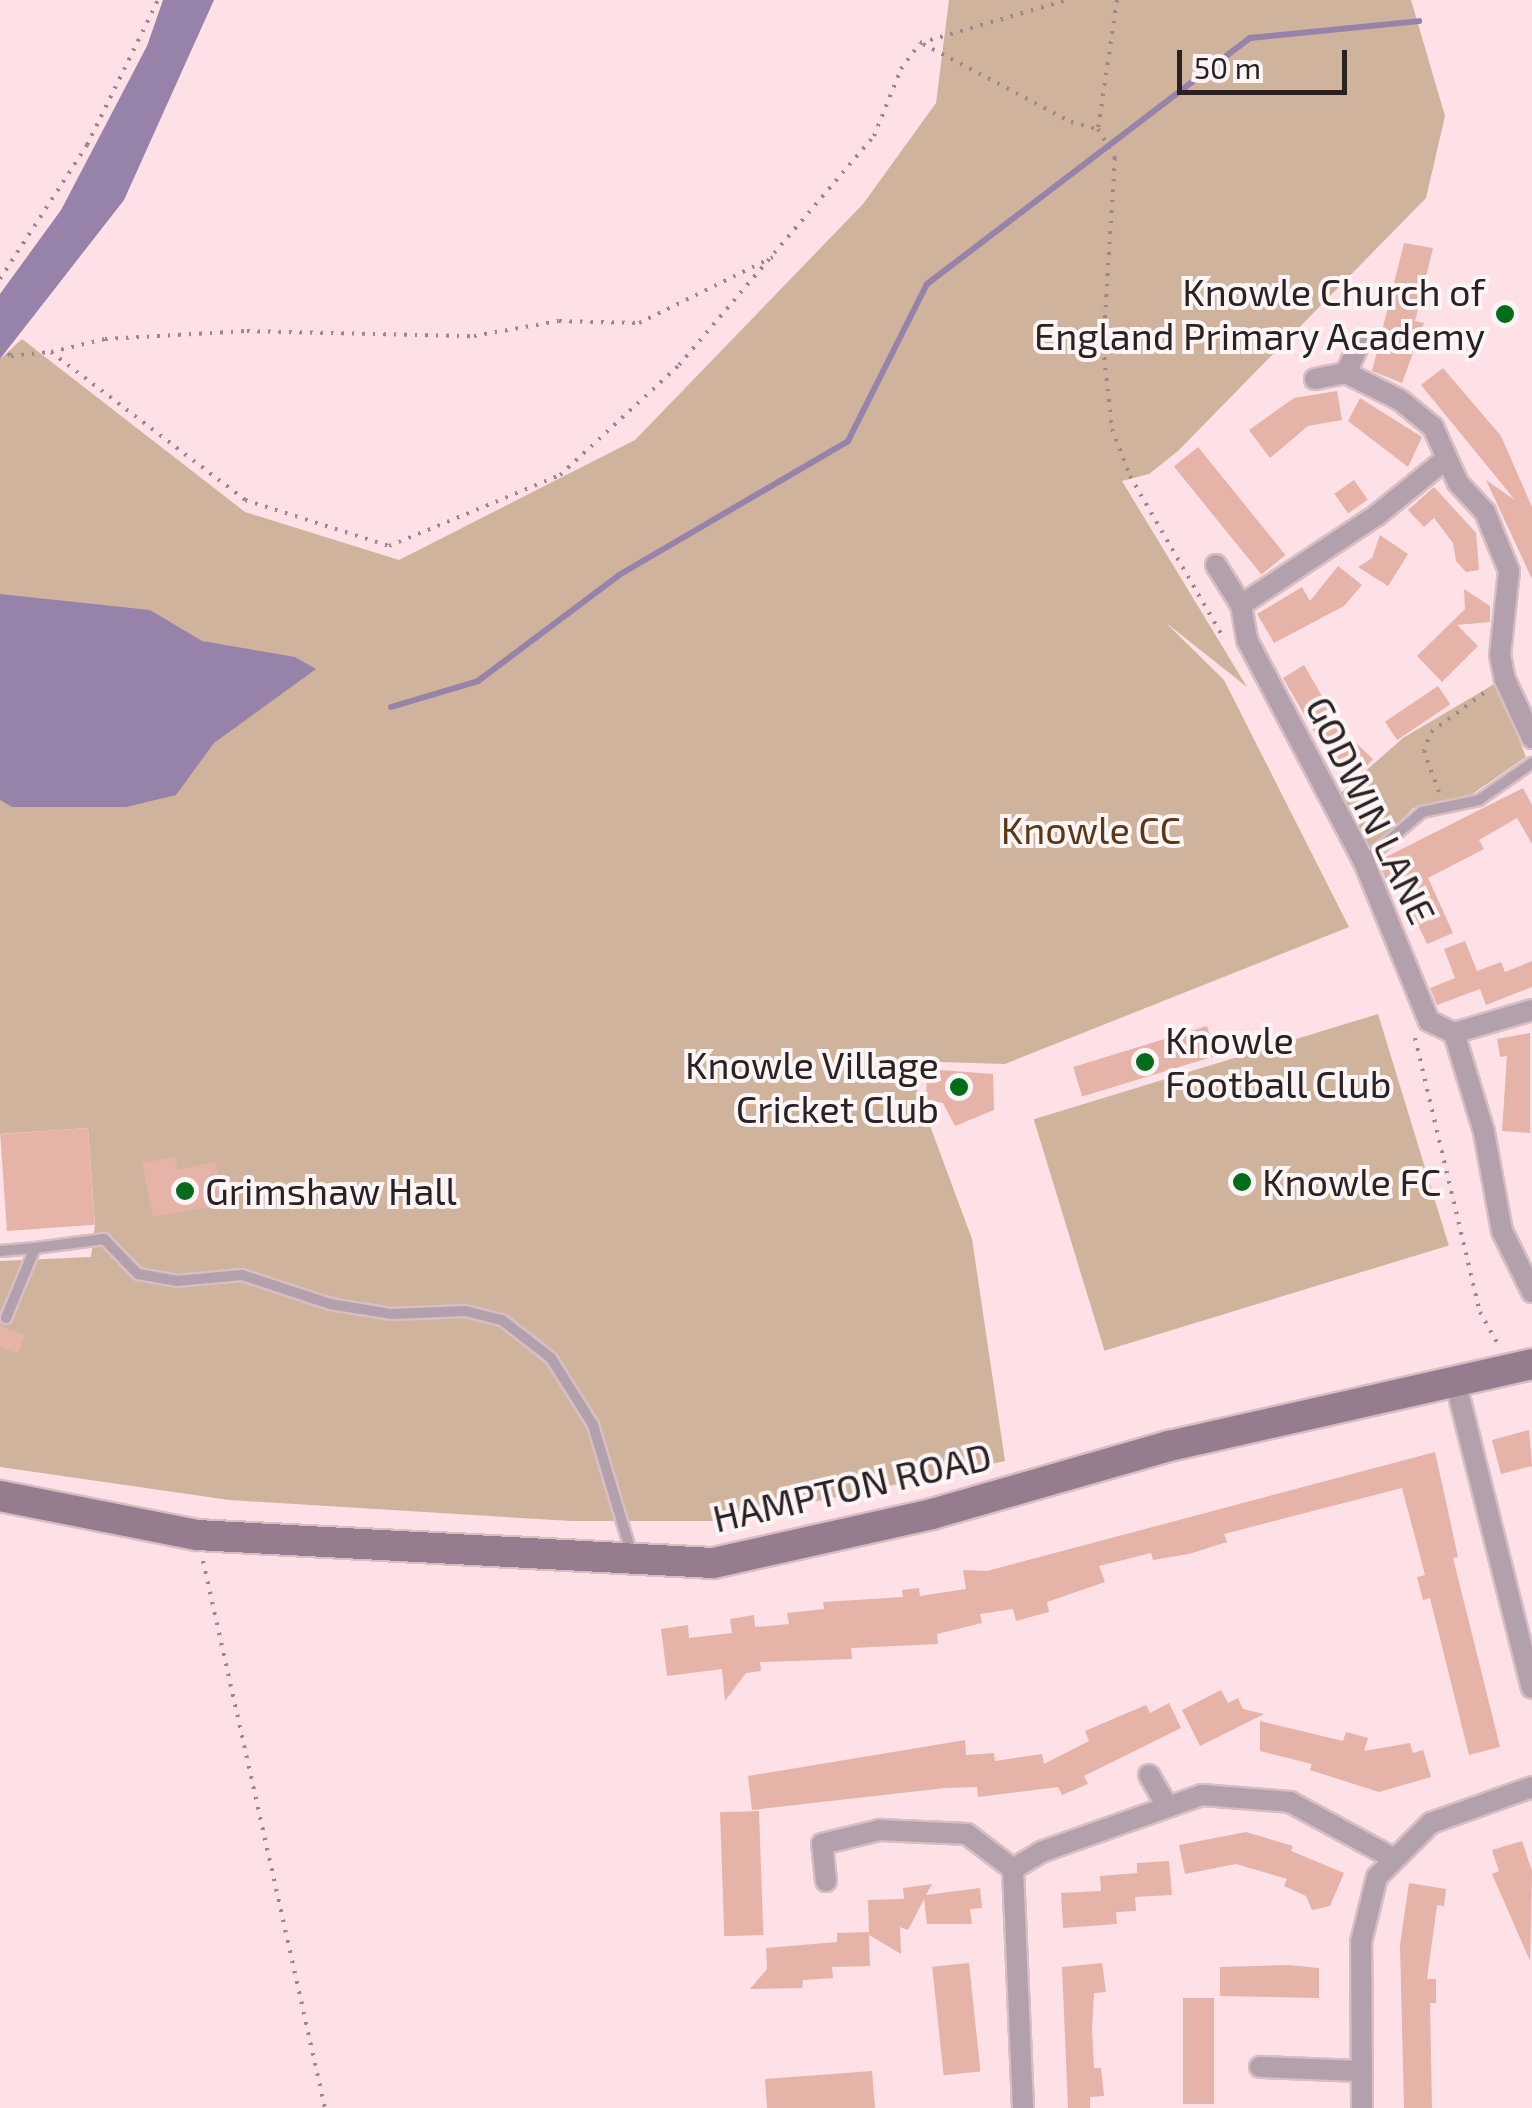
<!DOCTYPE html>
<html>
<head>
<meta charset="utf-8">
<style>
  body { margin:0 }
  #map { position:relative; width:1532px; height:2108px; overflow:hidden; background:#fee1e6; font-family:"Exo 2",sans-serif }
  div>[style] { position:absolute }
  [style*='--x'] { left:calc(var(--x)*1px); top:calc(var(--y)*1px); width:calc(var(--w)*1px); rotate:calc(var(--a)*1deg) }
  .green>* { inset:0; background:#d0b39c; transform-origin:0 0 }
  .water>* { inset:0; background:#9783a9 }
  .stream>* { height:6px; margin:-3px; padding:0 3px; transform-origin:3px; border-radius:3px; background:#9783a9 }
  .building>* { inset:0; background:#e5b3a8; transform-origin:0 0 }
  .path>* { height:4px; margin-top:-2px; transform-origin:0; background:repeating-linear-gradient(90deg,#9c878b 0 2.5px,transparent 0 10.5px) }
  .roads { filter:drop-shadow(2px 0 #d8bec3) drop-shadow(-2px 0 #d8bec3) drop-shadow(0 2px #d8bec3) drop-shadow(0 -2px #d8bec3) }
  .lane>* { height:10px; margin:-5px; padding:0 5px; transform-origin:5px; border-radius:5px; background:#b2a0ad }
  .street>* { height:20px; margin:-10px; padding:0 10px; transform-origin:10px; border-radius:10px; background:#b2a0ad }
  .secondary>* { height:30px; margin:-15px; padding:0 15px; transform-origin:15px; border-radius:15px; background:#967c8f }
  .dots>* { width:28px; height:28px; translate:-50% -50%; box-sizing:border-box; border:5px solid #fbf5f6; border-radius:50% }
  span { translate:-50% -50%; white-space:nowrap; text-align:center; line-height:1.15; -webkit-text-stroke:8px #fbf5f6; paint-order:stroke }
  .poi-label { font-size:38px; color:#2b2022 }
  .right { translate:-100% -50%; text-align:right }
  .left { translate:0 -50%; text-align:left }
  .street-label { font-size:38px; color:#2b2022 }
  .park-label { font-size:38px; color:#5c3713 }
  .scale { position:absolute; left:1177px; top:50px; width:170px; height:45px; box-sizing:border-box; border:5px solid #2b2022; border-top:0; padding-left:12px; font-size:30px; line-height:35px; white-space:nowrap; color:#2b2022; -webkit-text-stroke:8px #fbf5f6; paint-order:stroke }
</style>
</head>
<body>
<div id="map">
  <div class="green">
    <div style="clip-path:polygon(949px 0,1411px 0,1445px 116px,1426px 198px,1178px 451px,1149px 474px,1122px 481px,1247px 687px,1165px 622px,1224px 680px,1349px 927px,1005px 1064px,906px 1061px,972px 1239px,1005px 1461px,725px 1521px,571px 1521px,229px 1500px,0 1467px,0 1261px,91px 1257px,95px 1225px,88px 1128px,0 1134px,0 359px,22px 339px,245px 512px,399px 560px,635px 440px,863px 204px,936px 103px)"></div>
    <div style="clip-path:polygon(1496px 683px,1526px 757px,1468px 797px,1413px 808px,1366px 856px,1336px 797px,1403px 738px)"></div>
    <div style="left:1378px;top:1014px;width:242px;height:360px;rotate:73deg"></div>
  </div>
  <div class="water">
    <div style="clip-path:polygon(163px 0,214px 0,124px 200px,0 359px,0 294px,61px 210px,147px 46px)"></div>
    <div style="clip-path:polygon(0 594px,150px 610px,202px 641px,295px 657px,316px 669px,214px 743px,176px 795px,126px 807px,12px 807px,0 800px)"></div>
  </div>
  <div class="stream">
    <div style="--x:391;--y:707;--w:91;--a:-16.6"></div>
    <div style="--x:478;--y:681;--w:176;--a:-36.9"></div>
    <div style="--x:619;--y:575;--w:265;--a:-30.3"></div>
    <div style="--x:848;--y:441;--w:176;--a:-63.3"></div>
    <div style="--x:927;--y:284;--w:406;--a:-37.3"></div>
    <div style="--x:1250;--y:38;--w:170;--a:-5.7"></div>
  </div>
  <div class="building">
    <div style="clip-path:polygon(1404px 243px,1433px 248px,1415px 321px,1424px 323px,1402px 383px,1372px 371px)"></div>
    <div style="clip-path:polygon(1443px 368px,1501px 436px,1532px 507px,1532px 579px,1486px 480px,1515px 500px,1421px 385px)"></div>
    <div style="clip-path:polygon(1337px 391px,1342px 420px,1308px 426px,1270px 458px,1249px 430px,1294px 398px)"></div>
    <div style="clip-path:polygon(1360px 398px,1422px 437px,1408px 467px,1348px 421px)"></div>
    <div style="left:1198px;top:447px;width:139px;height:31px;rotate:51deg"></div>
    <div style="left:1354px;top:480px;width:24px;height:24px;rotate:55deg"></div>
    <div style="clip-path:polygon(1434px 487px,1476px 533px,1479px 570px,1466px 572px,1456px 561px,1453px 543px,1434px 518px,1424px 527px,1408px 510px)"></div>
    <div style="clip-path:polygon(1380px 535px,1408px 554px,1388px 586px,1358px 567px,1372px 558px)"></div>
    <div style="clip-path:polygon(1338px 566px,1362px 585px,1344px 606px,1274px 643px,1257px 614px,1302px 587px,1310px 601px)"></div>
    <div style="clip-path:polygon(1464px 589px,1490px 606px,1490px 622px,1457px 625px,1478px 646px,1442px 682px,1417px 656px,1465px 609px)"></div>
    <div style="clip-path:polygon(1304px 665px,1341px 729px,1373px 759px,1355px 779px,1320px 742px,1283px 678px)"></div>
    <div style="left:1438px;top:686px;width:22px;height:64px;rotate:56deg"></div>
    <div style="clip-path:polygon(1523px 788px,1532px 805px,1532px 844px,1517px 818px,1479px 840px,1484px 849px,1428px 878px,1453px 933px,1427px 944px,1401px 889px,1392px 894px,1378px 861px)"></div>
    <div style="clip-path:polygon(1465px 941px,1477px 971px,1501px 962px,1505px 972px,1532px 961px,1532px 987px,1486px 1005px,1480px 989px,1437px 1005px,1430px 988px,1455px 978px,1444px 949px)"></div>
    <div style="left:1207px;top:1026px;width:31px;height:140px;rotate:73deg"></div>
    <div style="clip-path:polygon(1530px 1033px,1530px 1133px,1502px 1131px,1507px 1056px,1500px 1057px,1497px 1039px)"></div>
    <div style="clip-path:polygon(927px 1069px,993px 1074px,994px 1110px,955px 1126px,943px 1103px,926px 1100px)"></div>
    <div style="left:88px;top:1128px;width:97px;height:88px;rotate:86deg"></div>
    <div style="clip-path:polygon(175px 1157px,177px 1170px,216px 1162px,224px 1205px,153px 1217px,142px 1163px)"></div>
    <div style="clip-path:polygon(0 1326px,25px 1335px,18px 1354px,0 1347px)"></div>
    <div style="clip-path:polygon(1529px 1430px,1532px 1466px,1501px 1474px,1492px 1440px)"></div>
    <div style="clip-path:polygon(1435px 1452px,1458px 1557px,1453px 1558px,1500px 1747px,1469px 1755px,1430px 1598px,1423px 1600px,1417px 1577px,1425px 1575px,1402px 1488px,1224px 1534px,1227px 1542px,1189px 1554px,1153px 1560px,1151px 1553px,1099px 1566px,1105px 1582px,1047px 1602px,1049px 1612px,1016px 1621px,1013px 1609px,980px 1614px,982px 1623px,937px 1634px,938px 1644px,851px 1648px,852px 1659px,760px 1662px,761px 1671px,746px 1673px,725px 1701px,722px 1669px,667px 1676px,661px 1629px,688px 1625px,689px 1638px,732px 1633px,730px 1619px,754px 1615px,755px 1627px,789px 1624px,787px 1613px,824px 1609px,823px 1602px,903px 1597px,902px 1590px,919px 1588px,920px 1596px,966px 1589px,963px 1570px,987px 1571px)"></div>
    <div style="clip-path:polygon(1221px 1690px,1228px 1703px,1238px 1698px,1243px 1709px,1264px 1714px,1200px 1746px,1182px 1710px)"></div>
    <div style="clip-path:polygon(1169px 1703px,1181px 1728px,1084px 1776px,1088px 1784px,1062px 1795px,1058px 1787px,978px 1797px,977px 1787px,945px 1788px,752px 1810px,748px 1776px,965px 1740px,966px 1755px,994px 1753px,995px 1761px,1042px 1754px,1044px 1764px,1089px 1741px,1085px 1731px,1146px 1705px,1150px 1713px)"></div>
    <div style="clip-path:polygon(1260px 1721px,1343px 1741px,1346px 1732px,1368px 1738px,1364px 1751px,1410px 1743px,1413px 1753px,1423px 1750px,1431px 1777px,1379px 1792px,1310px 1770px,1312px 1764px,1260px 1751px)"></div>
    <div style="left:759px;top:1811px;width:124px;height:39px;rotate:88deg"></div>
    <div style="clip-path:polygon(1246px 1832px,1293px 1846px,1291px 1851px,1344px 1873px,1330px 1906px,1312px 1910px,1306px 1896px,1284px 1886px,1287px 1879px,1236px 1864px,1185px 1874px,1179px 1845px)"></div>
    <div style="clip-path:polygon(1522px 1841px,1532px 1871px,1530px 1961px,1492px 1874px,1499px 1871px,1492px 1850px)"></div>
    <div style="clip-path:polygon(1169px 1861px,1172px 1895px,1135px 1897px,1136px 1911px,1116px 1912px,1117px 1924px,1063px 1928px,1061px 1893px,1101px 1891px,1100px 1876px,1137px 1873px,1137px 1863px)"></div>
    <div style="clip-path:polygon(1409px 1883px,1446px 1889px,1444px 1906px,1437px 1905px,1427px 1979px,1436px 1979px,1436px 2003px,1430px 2003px,1432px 2108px,1404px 2108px,1400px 1945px)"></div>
    <div style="clip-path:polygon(932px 1884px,926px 1895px,980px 1888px,982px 1908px,970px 1909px,972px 1924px,927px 1924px,924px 1899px,908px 1930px,900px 1927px,901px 1954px,869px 1935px,870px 1966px,832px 1967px,833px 1978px,803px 1980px,802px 1988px,750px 1989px,767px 1969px,766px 1948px,837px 1942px,837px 1933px,869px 1932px,868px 1900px,904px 1899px,903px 1888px)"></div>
    <div style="left:969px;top:1963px;width:109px;height:37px;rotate:84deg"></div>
    <div style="clip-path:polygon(1102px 1963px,1106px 1992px,1094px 1993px,1092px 2029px,1094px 2068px,1101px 2068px,1104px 2096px,1090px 2097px,1090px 2108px,1068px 2108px,1062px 1967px)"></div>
    <div style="clip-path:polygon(1288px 1965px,1319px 1968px,1319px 1998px,1220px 1996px,1220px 1967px)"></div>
    <div style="left:1183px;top:1998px;width:31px;height:106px"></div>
    <div style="clip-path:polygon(872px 2071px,875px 2108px,767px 2108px,765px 2079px)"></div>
  </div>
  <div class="path">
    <div style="--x:1117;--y:0;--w:130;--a:98.4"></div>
    <div style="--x:1098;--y:129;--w:34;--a:60"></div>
    <div style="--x:1115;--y:158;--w:189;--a:93.6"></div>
    <div style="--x:1103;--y:347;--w:82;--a:83.7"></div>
    <div style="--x:1112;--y:429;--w:50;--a:69"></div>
    <div style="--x:1130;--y:476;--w:188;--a:60"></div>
    <div style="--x:923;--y:44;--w:167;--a:27.8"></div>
    <div style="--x:1071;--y:122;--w:28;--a:15"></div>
    <div style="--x:0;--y:279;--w:160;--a:-57"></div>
    <div style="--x:87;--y:145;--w:161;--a:-63.9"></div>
    <div style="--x:0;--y:347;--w:14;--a:39"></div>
    <div style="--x:11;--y:356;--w:40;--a:-5.7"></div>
    <div style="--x:51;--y:352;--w:244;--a:37.3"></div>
    <div style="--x:245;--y:500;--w:151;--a:17.7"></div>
    <div style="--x:389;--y:546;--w:185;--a:-22.5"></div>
    <div style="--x:560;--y:475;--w:162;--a:-42.7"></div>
    <div style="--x:679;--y:365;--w:301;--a:-49.6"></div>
    <div style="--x:874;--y:136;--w:72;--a:-68.1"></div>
    <div style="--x:901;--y:69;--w:32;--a:-54"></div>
    <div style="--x:920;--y:43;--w:153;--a:-16.3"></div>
    <div style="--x:51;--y:352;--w:56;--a:-13.5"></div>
    <div style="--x:105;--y:339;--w:142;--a:-3.2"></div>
    <div style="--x:247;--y:331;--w:227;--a:1.3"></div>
    <div style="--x:474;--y:336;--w:86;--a:-10"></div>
    <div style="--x:559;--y:321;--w:80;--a:1.4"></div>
    <div style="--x:639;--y:323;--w:149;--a:-26.2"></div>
    <div style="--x:1439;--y:792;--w:43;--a:-110.6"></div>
    <div style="--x:1424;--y:752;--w:21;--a:-71"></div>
    <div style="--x:1431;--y:732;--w:71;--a:-36.4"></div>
    <div style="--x:1415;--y:1038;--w:282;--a:76.7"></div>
    <div style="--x:1480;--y:1312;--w:39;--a:61"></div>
    <div style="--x:203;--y:1561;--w:560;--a:77.43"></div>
  </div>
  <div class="roads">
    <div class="lane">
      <div style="--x:1365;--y:861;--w:75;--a:-40.7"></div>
      <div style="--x:1422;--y:812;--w:58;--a:-11.9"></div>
      <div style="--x:1479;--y:800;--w:65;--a:-34.9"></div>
      <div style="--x:0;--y:1251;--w:35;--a:-5"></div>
      <div style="--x:6;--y:1318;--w:76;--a:-67.5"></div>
      <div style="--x:35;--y:1248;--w:70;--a:-7.4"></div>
      <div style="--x:104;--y:1239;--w:49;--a:45.8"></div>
      <div style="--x:138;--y:1274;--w:39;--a:10"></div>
      <div style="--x:176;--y:1281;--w:66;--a:-5.2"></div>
      <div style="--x:242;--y:1275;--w:93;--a:18.2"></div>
      <div style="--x:330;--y:1304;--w:63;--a:9.2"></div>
      <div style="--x:392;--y:1314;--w:73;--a:-2.4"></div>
      <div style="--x:465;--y:1311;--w:38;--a:14"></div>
      <div style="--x:502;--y:1320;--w:62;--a:37.8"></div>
      <div style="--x:551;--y:1358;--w:79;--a:57.9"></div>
      <div style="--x:593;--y:1425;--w:136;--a:73.3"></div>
    </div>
    <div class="street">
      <div style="--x:1346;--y:373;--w:60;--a:26.6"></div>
      <div style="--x:1400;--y:400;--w:43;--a:39.3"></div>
      <div style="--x:1433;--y:427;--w:61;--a:65.9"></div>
      <div style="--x:1458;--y:483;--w:40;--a:47"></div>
      <div style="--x:1485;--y:512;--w:64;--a:67.9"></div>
      <div style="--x:1509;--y:571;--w:84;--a:96.1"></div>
      <div style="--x:1500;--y:655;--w:25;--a:79"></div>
      <div style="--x:1505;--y:680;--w:64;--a:65"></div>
      <div style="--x:1315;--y:379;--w:32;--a:-11"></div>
      <div style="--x:1346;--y:373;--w:32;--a:-66"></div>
      <div style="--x:1446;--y:459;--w:89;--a:140.9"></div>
      <div style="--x:1377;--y:515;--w:163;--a:146.5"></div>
      <div style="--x:1241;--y:605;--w:36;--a:80"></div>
      <div style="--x:1247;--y:640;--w:251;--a:62.2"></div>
      <div style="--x:1364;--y:862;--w:172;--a:67.8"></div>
      <div style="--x:1429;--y:1021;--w:28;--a:26"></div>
      <div style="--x:1216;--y:565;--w:47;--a:58"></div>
      <div style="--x:1454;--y:1033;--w:103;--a:73.1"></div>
      <div style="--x:1484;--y:1132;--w:101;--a:79.7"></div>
      <div style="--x:1502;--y:1231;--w:68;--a:63.8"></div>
      <div style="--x:1454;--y:1033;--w:81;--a:-16.4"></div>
      <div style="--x:1455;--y:1380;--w:317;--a:76"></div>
      <div style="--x:1149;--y:1775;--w:34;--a:60"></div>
      <div style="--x:826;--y:1881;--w:37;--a:-96"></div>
      <div style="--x:822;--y:1844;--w:60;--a:-13.6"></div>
      <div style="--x:880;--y:1830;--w:87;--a:2.6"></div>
      <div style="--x:967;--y:1834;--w:58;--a:37.3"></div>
      <div style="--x:1260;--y:2067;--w:101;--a:2.3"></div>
      <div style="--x:1023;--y:2108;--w:239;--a:-92.4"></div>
      <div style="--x:1013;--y:1869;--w:33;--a:-31"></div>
      <div style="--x:1041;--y:1852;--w:171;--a:-19.5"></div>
      <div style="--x:1202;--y:1795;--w:88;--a:4.5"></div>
      <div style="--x:1290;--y:1802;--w:115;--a:28.6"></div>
      <div style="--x:1362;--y:2108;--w:166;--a:-90.3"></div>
      <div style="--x:1361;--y:1942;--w:67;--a:-76.2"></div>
      <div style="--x:1377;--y:1877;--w:76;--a:-45"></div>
      <div style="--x:1431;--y:1823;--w:107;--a:-19.6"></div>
    </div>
    <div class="secondary">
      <div style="--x:0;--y:1496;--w:201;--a:11.2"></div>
      <div style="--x:197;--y:1535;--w:517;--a:3.11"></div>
      <div style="--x:713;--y:1563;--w:224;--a:-12.6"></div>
      <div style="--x:932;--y:1514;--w:247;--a:-16"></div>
      <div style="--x:1169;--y:1446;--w:372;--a:-12.7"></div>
    </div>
  </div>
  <div class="dots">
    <div style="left:1505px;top:314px;background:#036c1a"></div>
    <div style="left:1145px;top:1062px;background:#036c1a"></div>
    <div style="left:959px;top:1087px;background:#036c1a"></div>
    <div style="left:1242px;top:1182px;background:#036c1a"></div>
    <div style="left:185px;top:1191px;background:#036c1a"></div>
  </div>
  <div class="poi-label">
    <span class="right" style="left:1485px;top:314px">Knowle Church of<br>England Primary Academy</span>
    <span class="left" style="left:1165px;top:1062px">Knowle<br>Football Club</span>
    <span class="right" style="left:939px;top:1087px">Knowle Village<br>Cricket Club</span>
    <span class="left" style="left:1262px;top:1182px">Knowle FC</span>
    <span class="left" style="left:205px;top:1191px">Grimshaw Hall</span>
  </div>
  <div class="street-label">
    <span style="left:1371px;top:810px;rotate:64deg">GODWIN LANE</span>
    <span style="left:852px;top:1487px;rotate:-13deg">HAMPTON ROAD</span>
  </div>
  <div class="park-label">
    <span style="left:1091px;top:830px">Knowle CC</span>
  </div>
  <div class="scale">50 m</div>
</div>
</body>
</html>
